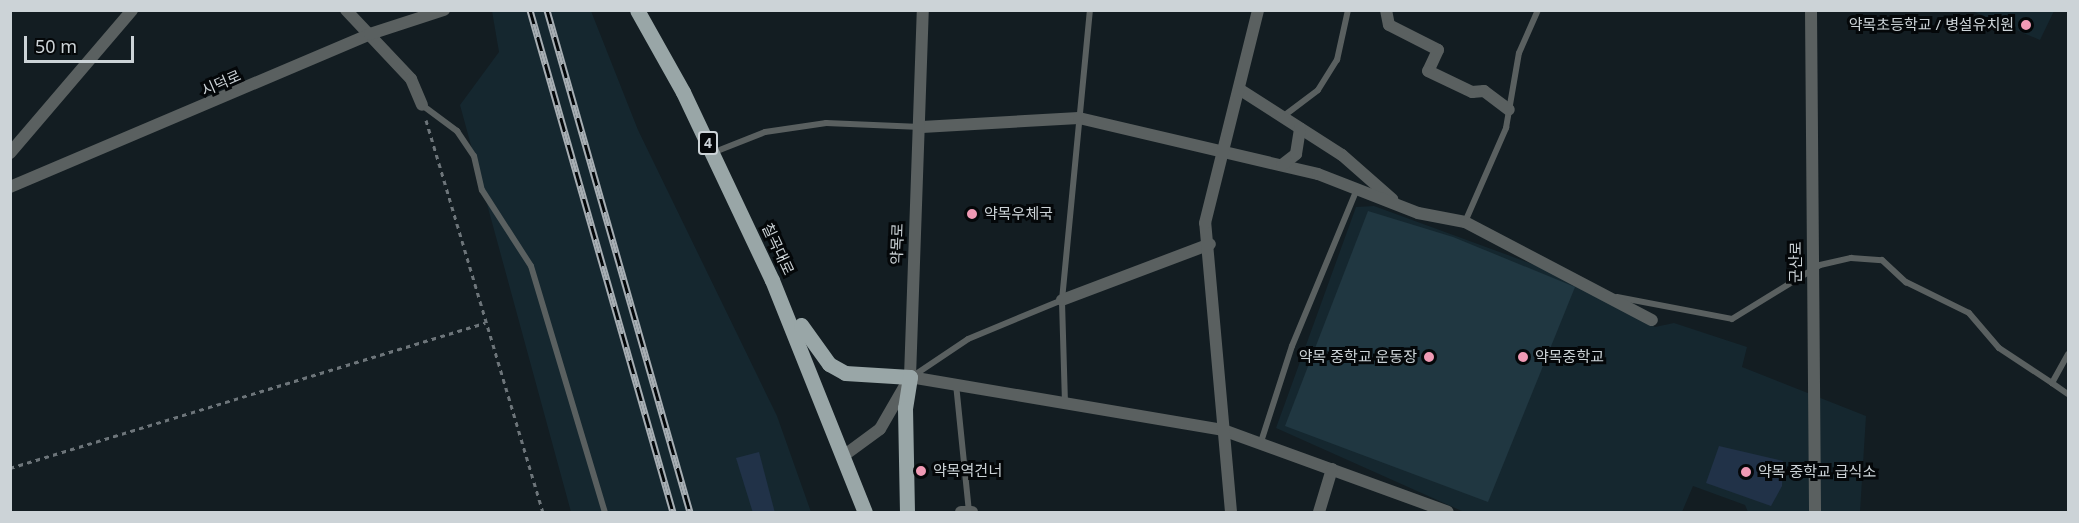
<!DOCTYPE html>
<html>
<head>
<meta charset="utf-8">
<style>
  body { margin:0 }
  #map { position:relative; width:2079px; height:523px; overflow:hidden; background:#131d22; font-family:"Noto Sans","Noto Sans KR",sans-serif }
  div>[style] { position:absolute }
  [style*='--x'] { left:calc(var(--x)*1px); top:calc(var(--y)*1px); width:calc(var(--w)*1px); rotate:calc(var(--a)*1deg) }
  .built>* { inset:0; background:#15272f }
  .green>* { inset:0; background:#203741 }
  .building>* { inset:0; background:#213248 }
  .path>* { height:3px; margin-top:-1.5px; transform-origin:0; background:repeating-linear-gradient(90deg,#6d757a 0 4.5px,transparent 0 9px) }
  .service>* { height:6px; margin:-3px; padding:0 3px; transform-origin:3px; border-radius:3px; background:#5a6060 }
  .minor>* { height:12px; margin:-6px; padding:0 6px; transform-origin:6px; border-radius:6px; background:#5a6060 }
  .tertiary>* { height:12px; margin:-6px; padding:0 6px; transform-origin:6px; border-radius:6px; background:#5a6060 }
  .primary>* { height:15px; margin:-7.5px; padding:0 7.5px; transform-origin:7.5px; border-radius:7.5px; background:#99a6a7 }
  .rail>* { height:7px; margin-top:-3.5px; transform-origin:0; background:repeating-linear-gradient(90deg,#040709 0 14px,#a7aeb3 0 28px); box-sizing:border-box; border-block:2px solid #a7aeb3 }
  .dots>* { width:16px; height:16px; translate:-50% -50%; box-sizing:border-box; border:3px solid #040709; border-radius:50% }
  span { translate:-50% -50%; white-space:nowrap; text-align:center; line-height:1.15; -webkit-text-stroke:6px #040709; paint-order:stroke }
  .shield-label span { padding:2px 4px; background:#040709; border:2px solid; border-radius:4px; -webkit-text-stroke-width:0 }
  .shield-label { font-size:14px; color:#ccd3d7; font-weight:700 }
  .poi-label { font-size:15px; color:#ccd3d7 }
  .right { translate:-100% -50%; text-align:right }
  .left { translate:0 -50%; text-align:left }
  .street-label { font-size:15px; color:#ccd3d7 }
  .frame { position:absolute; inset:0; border:12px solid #ccd3d7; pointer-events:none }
  .scale { position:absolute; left:24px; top:36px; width:110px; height:27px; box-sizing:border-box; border:3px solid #ccd3d7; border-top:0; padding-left:8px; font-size:18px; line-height:21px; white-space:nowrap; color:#ccd3d7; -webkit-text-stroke:4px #040709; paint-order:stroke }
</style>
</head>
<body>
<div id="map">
  <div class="built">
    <div style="clip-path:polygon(492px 11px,591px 11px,638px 130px,777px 416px,811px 512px,571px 512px,460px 105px,499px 52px)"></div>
    <div style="clip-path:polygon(1972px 11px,2054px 11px,2040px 40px)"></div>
    <div style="clip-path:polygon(1374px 206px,1546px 269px,1655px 327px,1674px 323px,1747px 347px,1742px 367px,1866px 416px,1860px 512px,1748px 512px,1745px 505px,1693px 486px,1682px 512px,1464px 512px,1276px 428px,1356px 207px)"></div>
  </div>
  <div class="green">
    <div style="clip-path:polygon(1368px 211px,1453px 237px,1575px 287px,1488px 502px,1285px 426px)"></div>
  </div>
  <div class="building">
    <div style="clip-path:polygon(1719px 446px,1783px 461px,1782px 486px,1771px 506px,1706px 483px)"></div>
    <div style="clip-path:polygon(759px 452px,775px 513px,753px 513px,736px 458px)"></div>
  </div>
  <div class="path">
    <div style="--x:426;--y:120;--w:409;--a:73.4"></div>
    <div style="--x:10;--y:468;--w:497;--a:-17"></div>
  </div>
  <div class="service">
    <div style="--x:422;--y:105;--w:44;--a:36.6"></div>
    <div style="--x:457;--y:131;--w:30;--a:56"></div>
    <div style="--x:474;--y:156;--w:35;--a:77"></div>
    <div style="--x:482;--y:190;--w:90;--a:57.2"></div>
    <div style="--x:531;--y:266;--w:257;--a:73.3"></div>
    <div style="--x:1285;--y:115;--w:41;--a:-37.1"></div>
    <div style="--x:1318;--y:90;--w:36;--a:-58"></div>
    <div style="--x:1337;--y:60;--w:51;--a:-77.6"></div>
    <div style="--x:712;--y:153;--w:57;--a:-21.6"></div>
    <div style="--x:765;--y:132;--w:62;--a:-8.4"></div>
    <div style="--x:826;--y:123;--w:95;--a:2.4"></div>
    <div style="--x:1465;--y:222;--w:103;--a:-66.4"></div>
    <div style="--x:1506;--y:128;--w:76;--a:-80.2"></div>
    <div style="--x:1519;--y:53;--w:47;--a:-66.2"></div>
    <div style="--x:1617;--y:297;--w:117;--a:10.8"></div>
    <div style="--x:1732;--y:319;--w:103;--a:-31.5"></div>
    <div style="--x:1820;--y:265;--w:32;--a:-13"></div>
    <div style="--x:1851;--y:258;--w:31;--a:4"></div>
    <div style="--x:1882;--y:260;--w:33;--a:43"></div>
    <div style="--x:1906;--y:282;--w:70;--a:26.2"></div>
    <div style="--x:1969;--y:313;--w:46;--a:49.4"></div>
    <div style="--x:1999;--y:348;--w:64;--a:33.4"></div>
    <div style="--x:2052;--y:383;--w:33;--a:-61"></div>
    <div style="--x:913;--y:376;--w:66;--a:-33.9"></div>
    <div style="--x:968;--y:339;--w:102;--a:-22.5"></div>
    <div style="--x:2052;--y:383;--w:19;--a:35"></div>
    <div style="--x:956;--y:384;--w:129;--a:84.2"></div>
    <div style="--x:1065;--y:403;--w:103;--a:-91.7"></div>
    <div style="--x:1062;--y:300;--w:291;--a:-84.5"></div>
    <div style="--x:1260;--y:445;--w:104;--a:-72.1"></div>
    <div style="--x:1292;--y:346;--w:170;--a:-67.5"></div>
  </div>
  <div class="minor">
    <div style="--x:346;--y:10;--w:95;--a:46.7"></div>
    <div style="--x:411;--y:79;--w:28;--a:67"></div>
    <div style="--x:1386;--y:10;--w:15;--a:79"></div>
    <div style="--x:1389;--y:25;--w:55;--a:27"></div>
    <div style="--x:1438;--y:50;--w:23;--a:115"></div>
    <div style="--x:1428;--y:71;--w:49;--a:25.5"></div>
    <div style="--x:1472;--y:92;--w:12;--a:-5"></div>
    <div style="--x:1484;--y:91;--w:31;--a:37"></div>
    <div style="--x:1811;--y:10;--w:502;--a:89.54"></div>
    <div style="--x:1239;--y:89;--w:122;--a:32.7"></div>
    <div style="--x:1342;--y:155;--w:67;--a:41.3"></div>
    <div style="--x:922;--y:127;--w:157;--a:-3.3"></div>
    <div style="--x:1079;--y:118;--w:245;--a:13.2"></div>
    <div style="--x:1318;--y:174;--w:107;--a:21.3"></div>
    <div style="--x:1418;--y:213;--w:48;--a:10.8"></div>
    <div style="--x:1465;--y:222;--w:211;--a:27.7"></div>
    <div style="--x:10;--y:153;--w:188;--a:-49.5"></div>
    <div style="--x:1282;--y:165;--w:18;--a:-38"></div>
    <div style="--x:1296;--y:154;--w:26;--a:-81"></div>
    <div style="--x:1062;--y:300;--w:158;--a:-20.7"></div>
    <div style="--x:910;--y:377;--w:317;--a:9.6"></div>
    <div style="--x:1223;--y:430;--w:239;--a:20"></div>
    <div style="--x:961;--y:512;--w:11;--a:0"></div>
    <div style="--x:1231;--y:512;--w:290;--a:-95.1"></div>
    <div style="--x:1205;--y:223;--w:219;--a:-76"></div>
    <div style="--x:1319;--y:512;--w:45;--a:-73.2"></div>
  </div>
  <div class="tertiary">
    <div style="--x:10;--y:187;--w:391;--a:-23"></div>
    <div style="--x:370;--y:34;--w:78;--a:-18"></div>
    <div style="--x:846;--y:454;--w:42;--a:-36.3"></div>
    <div style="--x:880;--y:429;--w:60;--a:-60"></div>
    <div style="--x:910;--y:377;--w:367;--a:-88"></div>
  </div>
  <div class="primary">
    <div style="--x:637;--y:10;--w:94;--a:60.7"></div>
    <div style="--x:683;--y:92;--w:208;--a:64.7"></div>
    <div style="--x:772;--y:280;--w:250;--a:68.2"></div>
    <div style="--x:801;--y:325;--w:48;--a:54.3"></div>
    <div style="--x:829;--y:364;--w:18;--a:29"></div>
    <div style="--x:845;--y:373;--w:65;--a:3.5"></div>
    <div style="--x:910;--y:377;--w:31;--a:99"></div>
    <div style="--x:905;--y:408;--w:104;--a:88.9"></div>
  </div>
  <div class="rail">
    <div style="--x:530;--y:10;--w:522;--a:74.1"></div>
    <div style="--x:547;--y:10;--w:522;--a:74.1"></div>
  </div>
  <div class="dots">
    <div style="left:2026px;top:25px;background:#f09ab5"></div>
    <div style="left:972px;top:214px;background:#f09ab5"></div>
    <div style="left:1429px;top:357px;background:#f09ab5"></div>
    <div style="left:1523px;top:357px;background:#f09ab5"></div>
    <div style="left:921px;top:471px;background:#f09ab5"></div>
    <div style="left:1746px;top:472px;background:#f09ab5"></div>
  </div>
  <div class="shield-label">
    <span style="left:708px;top:143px">4</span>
  </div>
  <div class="poi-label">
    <span class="right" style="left:2014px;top:25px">약목초등학교 / 병설유치원</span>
    <span class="left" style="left:984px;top:214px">약목우체국</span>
    <span class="right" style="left:1417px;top:357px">약목 중학교 운동장</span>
    <span class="left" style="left:1535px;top:357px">약목중학교</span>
    <span class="left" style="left:933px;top:471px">약목역건너</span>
    <span class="left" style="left:1758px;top:472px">약목 중학교 급식소</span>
  </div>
  <div class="street-label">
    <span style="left:221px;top:83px;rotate:-24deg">시덕로</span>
    <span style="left:897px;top:244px;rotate:-88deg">약목로</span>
    <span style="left:778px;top:249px;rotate:65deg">칠곡대로</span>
    <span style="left:1796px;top:262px;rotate:-90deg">군산로</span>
  </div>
  <div class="frame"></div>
  <div class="scale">50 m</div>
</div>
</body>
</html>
